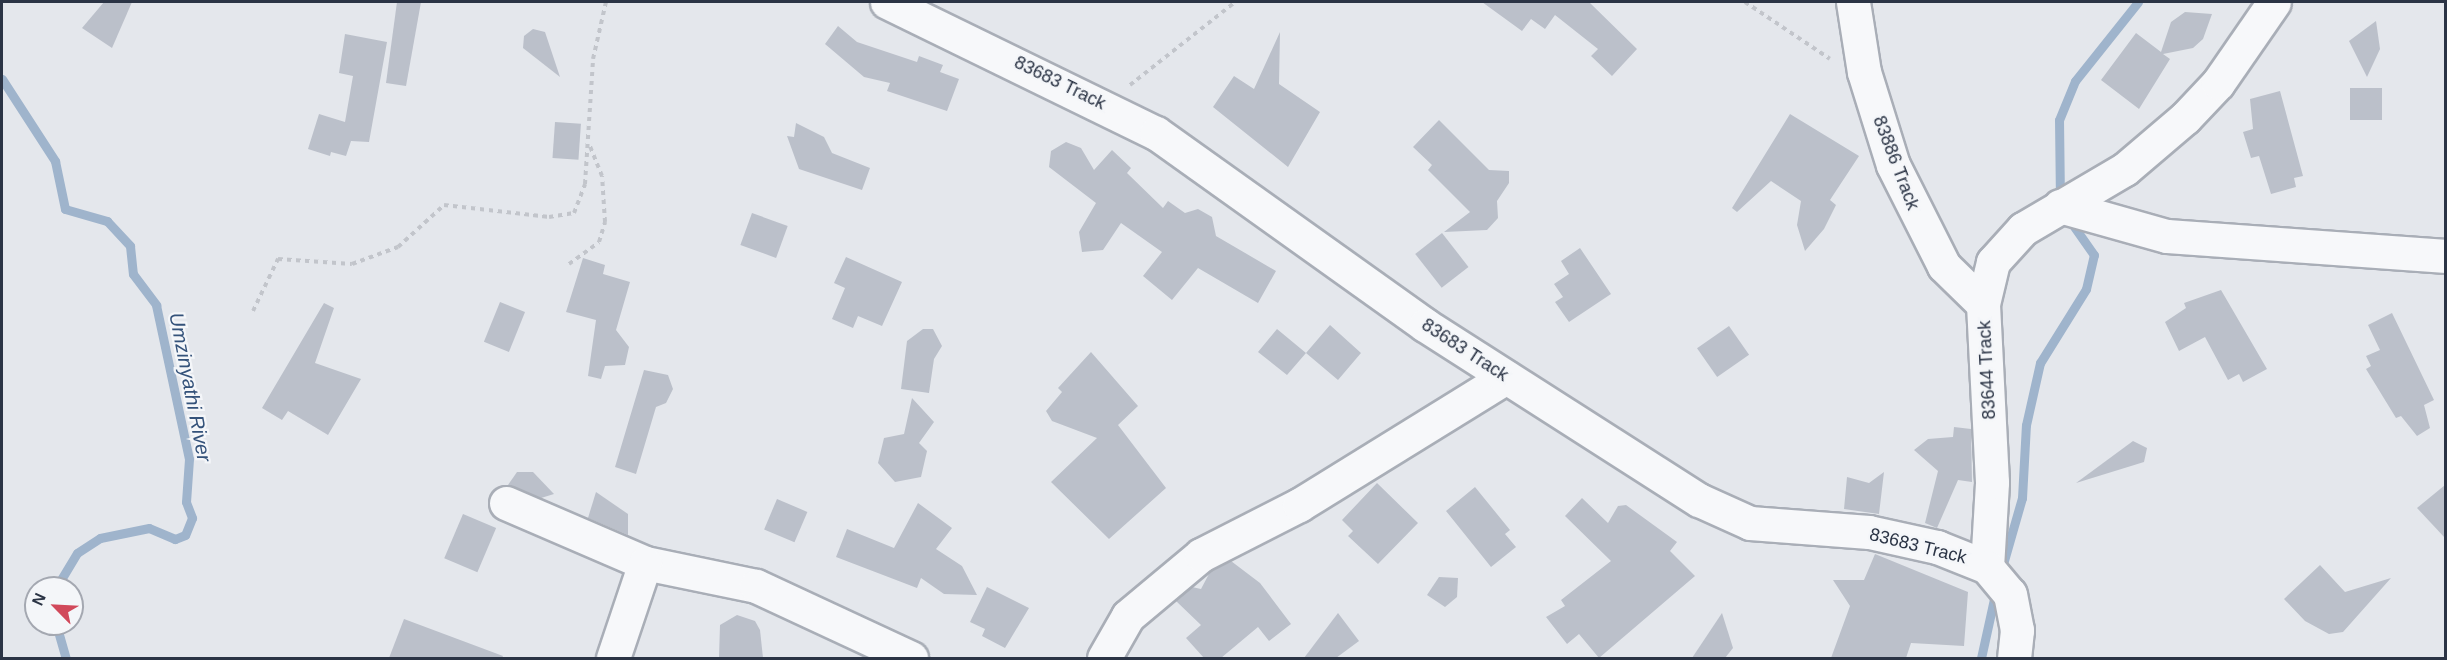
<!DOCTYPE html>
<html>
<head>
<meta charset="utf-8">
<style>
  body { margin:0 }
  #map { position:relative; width:2447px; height:660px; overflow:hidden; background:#e4e7ec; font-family:Helvetica,sans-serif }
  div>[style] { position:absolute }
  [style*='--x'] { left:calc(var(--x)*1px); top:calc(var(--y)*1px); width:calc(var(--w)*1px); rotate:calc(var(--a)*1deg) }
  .stream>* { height:9px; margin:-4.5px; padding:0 4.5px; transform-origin:4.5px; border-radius:4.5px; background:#9fb4cc }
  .building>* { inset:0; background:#bbc0ca; transform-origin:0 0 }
  .path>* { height:4px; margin-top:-2px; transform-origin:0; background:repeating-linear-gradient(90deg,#c2c5cb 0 4.5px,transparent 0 9px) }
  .roads { filter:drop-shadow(2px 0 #a9aeb7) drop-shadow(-2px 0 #a9aeb7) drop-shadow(0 2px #a9aeb7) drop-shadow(0 -2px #a9aeb7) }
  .minor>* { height:33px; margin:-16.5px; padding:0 16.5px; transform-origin:16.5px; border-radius:16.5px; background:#f7f8fa }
  .tertiary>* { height:33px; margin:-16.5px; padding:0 16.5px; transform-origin:16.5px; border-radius:16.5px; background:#f7f8fa }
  span { translate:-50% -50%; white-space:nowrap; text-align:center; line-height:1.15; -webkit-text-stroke:4.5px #f4f6f9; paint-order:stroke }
  .street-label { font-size:18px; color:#2b3445 }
  .water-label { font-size:20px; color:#34527a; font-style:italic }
  .frame { position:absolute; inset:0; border:3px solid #2b3445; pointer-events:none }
  .north { position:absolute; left:24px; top:576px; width:60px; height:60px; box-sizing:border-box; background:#f4f6f9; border:2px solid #a4a8b1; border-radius:50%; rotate:294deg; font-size:16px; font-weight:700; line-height:24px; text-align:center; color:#2b3445 }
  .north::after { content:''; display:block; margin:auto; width:21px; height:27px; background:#d1495b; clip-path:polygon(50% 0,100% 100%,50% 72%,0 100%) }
</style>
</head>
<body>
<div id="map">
  <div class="stream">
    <div style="--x:2;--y:79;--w:98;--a:57.1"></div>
    <div style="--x:55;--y:161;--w:49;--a:78.2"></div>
    <div style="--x:65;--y:209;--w:44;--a:15.9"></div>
    <div style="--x:107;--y:221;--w:34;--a:47"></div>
    <div style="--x:130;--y:246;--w:28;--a:84"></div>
    <div style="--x:133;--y:274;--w:39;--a:53"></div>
    <div style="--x:156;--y:305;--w:157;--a:77.9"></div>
    <div style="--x:189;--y:459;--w:43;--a:94"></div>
    <div style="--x:186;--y:502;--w:17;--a:69"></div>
    <div style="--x:192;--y:518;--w:18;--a:112"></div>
    <div style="--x:185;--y:535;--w:11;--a:158"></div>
    <div style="--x:175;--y:539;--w:28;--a:-157"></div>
    <div style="--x:149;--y:528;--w:50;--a:168.5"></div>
    <div style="--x:100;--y:538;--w:27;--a:147"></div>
    <div style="--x:77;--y:553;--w:41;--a:121"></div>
    <div style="--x:2060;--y:201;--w:81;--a:-90.7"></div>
    <div style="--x:2059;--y:120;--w:42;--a:-67.7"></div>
    <div style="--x:2075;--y:81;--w:101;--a:-51.4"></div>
    <div style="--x:2001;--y:571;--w:76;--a:-74"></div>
    <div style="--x:2022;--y:498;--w:73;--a:-86.9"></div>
    <div style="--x:2026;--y:425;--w:64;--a:-77.3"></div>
    <div style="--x:2040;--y:363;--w:87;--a:-58.1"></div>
    <div style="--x:2086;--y:289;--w:35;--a:-77"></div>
    <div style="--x:2094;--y:255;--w:45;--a:-125.1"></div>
    <div style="--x:56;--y:624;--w:35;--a:74"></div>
    <div style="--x:1981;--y:658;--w:70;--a:-77.6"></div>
  </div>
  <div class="building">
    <div style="clip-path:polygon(104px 2px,132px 2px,112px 48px,82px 28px)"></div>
    <div style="clip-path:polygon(397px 2px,421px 2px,406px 86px,386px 83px)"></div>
    <div style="clip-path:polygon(1482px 2px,1589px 2px,1637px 49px,1612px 76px,1591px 56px,1598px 49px,1555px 15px,1545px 29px,1531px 19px,1522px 31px)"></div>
    <div style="clip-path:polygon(2185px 12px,2212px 14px,2203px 39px,2193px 48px,2163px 54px,2170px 59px,2139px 109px,2101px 80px,2136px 33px,2161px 52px,2171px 22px)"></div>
    <div style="clip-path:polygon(2376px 21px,2380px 49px,2367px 77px,2349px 41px)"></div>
    <div style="clip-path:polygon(838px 26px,857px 42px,917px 62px,919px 56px,943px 65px,940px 72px,959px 79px,947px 111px,887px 91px,890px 83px,864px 77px,825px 44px)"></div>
    <div style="clip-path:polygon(533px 29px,545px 32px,560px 77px,523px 48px,524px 36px)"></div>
    <div style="clip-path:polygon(1280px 32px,1279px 84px,1320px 112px,1288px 167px,1213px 107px,1234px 76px,1254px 89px)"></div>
    <div style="clip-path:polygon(345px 34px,387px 42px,369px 142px,351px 141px,346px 156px,331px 152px,330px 156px,308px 149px,319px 114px,345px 122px,353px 76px,339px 73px)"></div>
    <div style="left:2350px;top:88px;width:32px;height:32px"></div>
    <div style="clip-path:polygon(2280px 91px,2303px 176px,2294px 178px,2296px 187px,2271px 194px,2259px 156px,2251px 158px,2243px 132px,2253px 129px,2250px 99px)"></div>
    <div style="clip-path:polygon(1790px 114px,1859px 156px,1830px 200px,1836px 205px,1824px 229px,1805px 251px,1797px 225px,1801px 201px,1771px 181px,1737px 212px,1732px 208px)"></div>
    <div style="clip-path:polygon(1439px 120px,1489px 170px,1509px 171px,1509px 183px,1497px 201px,1498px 218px,1487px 230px,1444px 232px,1470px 212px,1428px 170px,1432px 165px,1413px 147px)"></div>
    <div style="left:555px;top:122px;width:26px;height:36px;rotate:4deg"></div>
    <div style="clip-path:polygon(796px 123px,824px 137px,832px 153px,870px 168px,862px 190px,799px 169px,787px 136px,794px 137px)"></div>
    <div style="clip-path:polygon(1066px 142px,1081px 148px,1094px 170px,1112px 150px,1131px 168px,1127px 173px,1163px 208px,1168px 201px,1185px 213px,1198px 209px,1212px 217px,1216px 236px,1276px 271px,1258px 303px,1198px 268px,1172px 300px,1143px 276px,1162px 252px,1121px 223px,1103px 250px,1082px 252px,1079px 232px,1096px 203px,1049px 167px,1051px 151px)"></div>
    <div style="left:752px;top:213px;width:38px;height:34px;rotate:20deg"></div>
    <div style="left:1442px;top:233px;width:43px;height:34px;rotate:52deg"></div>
    <div style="clip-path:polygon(1580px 248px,1611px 294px,1569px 322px,1555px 302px,1563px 297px,1554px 284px,1569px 274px,1561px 261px)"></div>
    <div style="clip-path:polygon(846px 257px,902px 282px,882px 326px,858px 316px,853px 328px,832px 319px,845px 288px,834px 283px)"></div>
    <div style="clip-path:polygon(583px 258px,605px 265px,603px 274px,630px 282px,616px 330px,629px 347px,625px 365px,605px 366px,601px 379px,588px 376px,596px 320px,566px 312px)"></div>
    <div style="clip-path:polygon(2221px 290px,2267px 369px,2243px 382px,2239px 374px,2228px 380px,2205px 337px,2179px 351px,2165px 322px,2186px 308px,2184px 303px)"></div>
    <div style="left:500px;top:302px;width:27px;height:43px;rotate:22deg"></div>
    <div style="clip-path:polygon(324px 303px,334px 308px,315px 363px,361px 379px,328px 435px,288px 411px,282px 420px,262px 408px)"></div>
    <div style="clip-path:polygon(2392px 313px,2434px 400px,2424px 405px,2430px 428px,2417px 436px,2401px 416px,2396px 418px,2366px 369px,2371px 366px,2366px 356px,2380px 350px,2368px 325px)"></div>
    <div style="clip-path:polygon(1330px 325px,1361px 353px,1338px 380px,1306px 353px,1287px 375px,1258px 352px,1277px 329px,1306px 353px)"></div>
    <div style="left:1729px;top:326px;width:35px;height:39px;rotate:55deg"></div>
    <div style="clip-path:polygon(923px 329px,933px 329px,942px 346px,934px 359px,929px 393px,901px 389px,907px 341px)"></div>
    <div style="clip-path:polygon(1091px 352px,1138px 406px,1118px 425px,1166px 488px,1109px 539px,1051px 482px,1097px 438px,1052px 421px,1046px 411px,1062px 392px,1058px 388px)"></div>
    <div style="clip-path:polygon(644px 370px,668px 375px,673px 389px,666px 403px,656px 407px,636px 474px,615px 467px)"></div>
    <div style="clip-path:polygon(912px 398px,934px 422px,919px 443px,927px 451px,921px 477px,895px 482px,878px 463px,884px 438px,904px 434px)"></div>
    <div style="clip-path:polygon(1954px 427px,1971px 429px,1972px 482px,1958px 480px,1937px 528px,1925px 523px,1938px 471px,1914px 450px,1928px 439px,1953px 437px)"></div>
    <div style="clip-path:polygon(2133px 441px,2147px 448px,2144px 462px,2076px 483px)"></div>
    <div style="clip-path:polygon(517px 472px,533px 472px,554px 494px,541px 498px,508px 485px)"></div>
    <div style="clip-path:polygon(1884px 472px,1879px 514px,1844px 509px,1847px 477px,1869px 483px)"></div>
    <div style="clip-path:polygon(1377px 483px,1418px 523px,1378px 564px,1348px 536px,1353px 531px,1342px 520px)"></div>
    <div style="clip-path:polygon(2445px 485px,2445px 538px,2417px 508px)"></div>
    <div style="clip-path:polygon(1475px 487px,1510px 530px,1505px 534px,1516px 547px,1491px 567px,1446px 511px)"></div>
    <div style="clip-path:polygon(596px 492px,628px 514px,628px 535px,588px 518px)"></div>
    <div style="clip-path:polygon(1582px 498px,1608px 523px,1618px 506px,1626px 505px,1677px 542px,1670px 551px,1695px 576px,1599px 658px,1579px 634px,1567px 644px,1546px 617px,1565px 606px,1561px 600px,1611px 561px,1565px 516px)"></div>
    <div style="left:777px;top:499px;width:33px;height:33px;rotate:23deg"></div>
    <div style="clip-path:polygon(918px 503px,952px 528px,936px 549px,962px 566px,977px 595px,944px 594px,921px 578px,917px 588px,836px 557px,847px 529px,894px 548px)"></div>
    <div style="left:463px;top:514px;width:36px;height:48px;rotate:23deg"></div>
    <div style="clip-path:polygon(1875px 554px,1968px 592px,1964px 646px,1911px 643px,1906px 658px,1831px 658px,1850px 606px,1833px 580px,1864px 580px)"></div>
    <div style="clip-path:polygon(1231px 561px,1260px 583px,1291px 624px,1269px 641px,1258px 627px,1221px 658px,1204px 658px,1186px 638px,1201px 625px,1176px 601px,1192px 587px,1201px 589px,1210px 572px)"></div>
    <div style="clip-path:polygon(2320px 565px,2345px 592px,2391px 578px,2343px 632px,2329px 634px,2305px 621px,2284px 599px)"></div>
    <div style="clip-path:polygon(1439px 577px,1458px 578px,1457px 597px,1445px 607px,1427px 595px)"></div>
    <div style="clip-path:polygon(987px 587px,1029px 608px,1005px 648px,982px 636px,985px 629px,970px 622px)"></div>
    <div style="clip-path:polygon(1338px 613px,1359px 641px,1336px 658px,1304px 658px)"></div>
    <div style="clip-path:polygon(1722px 613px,1733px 648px,1725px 658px,1692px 658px)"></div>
    <div style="clip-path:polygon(737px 615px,755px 621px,760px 630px,763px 658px,719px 658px,720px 625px)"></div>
    <div style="clip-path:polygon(404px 619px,503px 656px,502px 658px,389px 658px)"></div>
  </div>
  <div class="path">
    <div style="--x:1745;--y:2;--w:102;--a:33.8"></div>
    <div style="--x:1130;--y:85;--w:134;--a:-38.3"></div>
    <div style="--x:569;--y:264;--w:37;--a:-36"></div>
    <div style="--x:599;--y:242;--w:21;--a:-73"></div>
    <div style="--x:605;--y:222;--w:46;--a:-93.7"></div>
    <div style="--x:602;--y:176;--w:32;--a:-112"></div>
    <div style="--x:253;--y:311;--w:58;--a:-64.3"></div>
    <div style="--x:278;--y:259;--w:74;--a:3.9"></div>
    <div style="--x:352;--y:264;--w:49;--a:-20.3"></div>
    <div style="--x:398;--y:247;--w:62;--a:-42.4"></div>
    <div style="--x:444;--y:205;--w:106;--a:6.5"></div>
    <div style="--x:549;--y:217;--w:25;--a:-9"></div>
    <div style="--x:574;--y:213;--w:31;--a:-69"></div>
    <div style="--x:585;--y:184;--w:125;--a:-86.3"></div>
    <div style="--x:593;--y:59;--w:58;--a:-77.2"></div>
  </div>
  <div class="roads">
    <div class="minor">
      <div style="--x:1853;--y:2;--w:71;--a:81.1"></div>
      <div style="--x:1864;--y:72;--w:97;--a:72.7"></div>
      <div style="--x:1893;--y:165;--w:113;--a:63.2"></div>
      <div style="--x:1944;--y:266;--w:54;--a:44.3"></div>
      <div style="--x:2060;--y:206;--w:111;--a:15.7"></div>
      <div style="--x:2167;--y:236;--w:280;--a:4.1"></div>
      <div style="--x:506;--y:503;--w:151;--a:23.3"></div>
      <div style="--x:645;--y:563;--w:113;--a:11.7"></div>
      <div style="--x:756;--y:586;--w:171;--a:24.9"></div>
      <div style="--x:1987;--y:567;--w:85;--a:-86.6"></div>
      <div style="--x:1992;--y:482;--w:178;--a:-92.9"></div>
      <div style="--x:1983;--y:304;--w:43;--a:-76.6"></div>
      <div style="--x:1993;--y:262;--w:45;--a:-47.7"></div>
      <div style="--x:2023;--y:229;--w:118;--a:-30.5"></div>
      <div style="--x:2125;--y:169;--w:79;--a:-40.4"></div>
      <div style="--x:2185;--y:118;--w:48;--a:-46.7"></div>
      <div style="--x:2218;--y:83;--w:98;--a:-55.3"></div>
      <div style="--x:613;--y:658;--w:100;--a:-71.4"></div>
      <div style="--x:1104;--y:658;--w:48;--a:-60.3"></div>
      <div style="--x:1128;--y:616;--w:95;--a:-39.9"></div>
      <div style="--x:1201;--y:555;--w:110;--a:-27"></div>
      <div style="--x:1299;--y:505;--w:243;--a:-31.7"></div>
    </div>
    <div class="tertiary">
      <div style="--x:887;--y:2;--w:299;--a:26"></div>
      <div style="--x:1156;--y:133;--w:330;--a:35.5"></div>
      <div style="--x:1425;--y:325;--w:325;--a:32.6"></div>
      <div style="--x:1699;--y:500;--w:56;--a:24.3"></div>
      <div style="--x:1750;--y:523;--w:119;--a:4.3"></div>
      <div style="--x:1869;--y:532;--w:70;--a:12.4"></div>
      <div style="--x:1937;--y:547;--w:54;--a:21.8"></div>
      <div style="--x:1987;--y:567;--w:35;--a:50"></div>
      <div style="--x:2010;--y:594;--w:37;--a:79"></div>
      <div style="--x:2017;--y:630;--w:28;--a:96"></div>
    </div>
  </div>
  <div class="street-label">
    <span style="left:1060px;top:83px;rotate:26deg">83683 Track</span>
    <span style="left:1896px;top:163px;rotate:69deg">83886 Track</span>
    <span style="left:1465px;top:350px;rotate:33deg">83683 Track</span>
    <span style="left:1987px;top:370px;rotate:-93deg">83644 Track</span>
    <span style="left:1918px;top:546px;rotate:14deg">83683 Track</span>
  </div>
  <div class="water-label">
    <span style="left:190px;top:387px;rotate:79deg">Umzinyathi River</span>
  </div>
  <div class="frame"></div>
  <div class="north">N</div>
</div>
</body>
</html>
